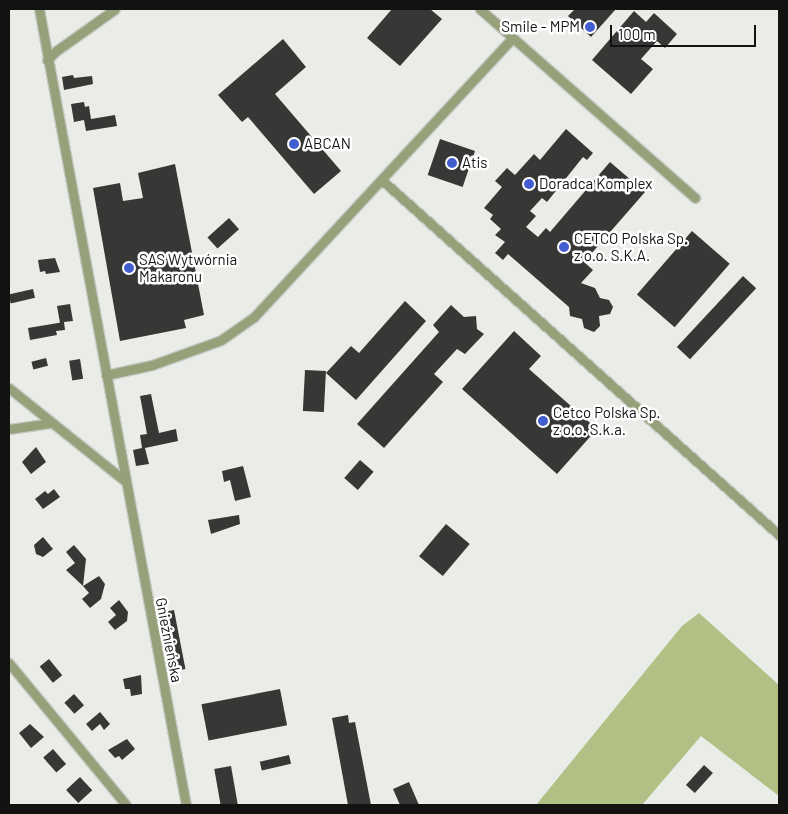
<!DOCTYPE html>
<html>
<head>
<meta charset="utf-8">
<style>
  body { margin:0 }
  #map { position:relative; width:788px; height:814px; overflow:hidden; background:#eaece7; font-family:Barlow,sans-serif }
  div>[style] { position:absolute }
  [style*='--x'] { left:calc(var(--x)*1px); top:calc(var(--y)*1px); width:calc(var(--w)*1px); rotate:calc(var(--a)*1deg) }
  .green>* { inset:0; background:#b1c084 }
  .building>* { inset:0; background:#373835; transform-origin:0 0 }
  .roads { filter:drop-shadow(1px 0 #c7c9c5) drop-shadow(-1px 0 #c7c9c5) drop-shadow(0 1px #c7c9c5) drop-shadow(0 -1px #c7c9c5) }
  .street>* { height:9px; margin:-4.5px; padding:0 4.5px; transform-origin:4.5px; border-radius:4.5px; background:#96a079 }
  .dots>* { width:14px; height:14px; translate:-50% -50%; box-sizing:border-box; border:2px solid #fff; border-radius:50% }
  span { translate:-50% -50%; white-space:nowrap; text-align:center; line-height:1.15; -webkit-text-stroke:5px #fff; paint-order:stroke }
  .poi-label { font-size:15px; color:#121311 }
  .right { translate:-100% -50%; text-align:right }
  .left { translate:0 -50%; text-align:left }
  .street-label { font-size:15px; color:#121311 }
  .frame { position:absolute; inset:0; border:10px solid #121311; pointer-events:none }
  .scale { position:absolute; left:610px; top:25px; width:146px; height:22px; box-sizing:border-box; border:2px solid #121311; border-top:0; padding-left:6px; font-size:15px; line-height:18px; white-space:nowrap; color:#121311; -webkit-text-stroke:4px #fff; paint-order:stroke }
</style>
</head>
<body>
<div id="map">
  <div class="green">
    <div style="clip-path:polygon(699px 613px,779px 685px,779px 796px,701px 736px,642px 805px,536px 805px,682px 626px)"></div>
  </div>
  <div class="building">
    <div style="clip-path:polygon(392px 9px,430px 9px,442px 19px,400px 66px,367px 38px)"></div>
    <div style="clip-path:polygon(575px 9px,616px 9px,591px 37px,568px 16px)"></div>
    <div style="clip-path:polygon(634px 11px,646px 22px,654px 13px,677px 34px,665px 48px,657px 41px,641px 59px,653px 69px,631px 94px,592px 60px)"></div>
    <div style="clip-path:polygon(283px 39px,306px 67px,275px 94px,341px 171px,314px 194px,248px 117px,242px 122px,218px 95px)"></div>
    <div style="clip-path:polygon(73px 75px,74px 78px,92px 76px,93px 84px,64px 90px,62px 77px)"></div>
    <div style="clip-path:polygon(84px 102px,85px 107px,89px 106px,91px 119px,115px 115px,117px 126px,86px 131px,84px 120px,74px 122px,71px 104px)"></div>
    <div style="clip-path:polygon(566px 129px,593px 153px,587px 160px,583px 157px,547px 202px,542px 198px,530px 211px,536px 216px,526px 227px,538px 237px,546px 228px,550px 232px,610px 162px,645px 192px,584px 262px,593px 270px,581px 283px,595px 288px,600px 298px,609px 300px,613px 307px,610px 314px,599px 316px,600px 326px,594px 332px,584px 328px,582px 319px,570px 316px,569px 307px,508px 254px,503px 260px,495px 253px,505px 242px,495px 235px,501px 229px,490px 219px,493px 215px,484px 208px,502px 187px,495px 181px,507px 168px,515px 175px,534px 154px,540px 160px)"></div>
    <div style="left:440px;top:139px;width:37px;height:38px;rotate:19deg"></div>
    <div style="clip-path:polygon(175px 164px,204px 315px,184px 320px,186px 328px,120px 341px,93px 188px,120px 183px,123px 201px,143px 198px,138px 173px)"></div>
    <div style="left:229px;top:218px;width:15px;height:29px;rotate:48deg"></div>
    <div style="left:692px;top:231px;width:50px;height:84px;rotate:41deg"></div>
    <div style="clip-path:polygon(55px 258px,60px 272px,46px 274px,45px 271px,40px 272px,38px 260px)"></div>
    <div style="left:743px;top:276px;width:18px;height:97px;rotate:43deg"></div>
    <div style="left:33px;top:289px;width:9px;height:25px;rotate:77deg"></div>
    <div style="clip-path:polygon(405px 301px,426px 321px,356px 400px,326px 373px,351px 346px,359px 353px)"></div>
    <div style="clip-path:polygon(70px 304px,73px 321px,64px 322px,65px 330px,56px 331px,57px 335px,30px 340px,28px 328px,64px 322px,60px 323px,57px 306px)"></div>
    <div style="clip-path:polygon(451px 305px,464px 317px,476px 316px,477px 329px,484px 334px,465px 354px,457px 349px,434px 374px,443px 382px,384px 448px,357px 424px,439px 332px,433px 325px)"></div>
    <div style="clip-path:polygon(514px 331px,541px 356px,529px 369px,597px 429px,557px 474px,462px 389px)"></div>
    <div style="left:46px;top:358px;width:8px;height:15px;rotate:76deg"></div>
    <div style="left:80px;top:359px;width:20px;height:11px;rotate:81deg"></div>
    <div style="left:305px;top:370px;width:21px;height:41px;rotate:3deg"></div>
    <div style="clip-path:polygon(151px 394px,159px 433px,176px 429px,178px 441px,145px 448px,149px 464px,136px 466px,133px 450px,142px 448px,140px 435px,147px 434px,140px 396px)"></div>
    <div style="clip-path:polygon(36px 447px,46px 462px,31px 474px,22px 462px)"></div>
    <div style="left:360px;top:460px;width:18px;height:24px;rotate:41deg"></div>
    <div style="clip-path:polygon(243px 466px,251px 497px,235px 501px,230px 480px,224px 482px,222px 471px)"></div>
    <div style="clip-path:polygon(54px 489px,60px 497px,43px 509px,35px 499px,45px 491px,48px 494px)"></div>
    <div style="clip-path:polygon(239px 515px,240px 524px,211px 534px,208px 520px)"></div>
    <div style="left:446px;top:524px;width:31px;height:42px;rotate:40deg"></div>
    <div style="clip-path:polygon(43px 537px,53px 549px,43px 557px,36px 554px,34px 545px)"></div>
    <div style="clip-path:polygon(74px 545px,86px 559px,83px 586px,66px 570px,75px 563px,66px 552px)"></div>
    <div style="clip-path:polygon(99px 576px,105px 584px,101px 599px,90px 608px,82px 599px,89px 593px,83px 586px)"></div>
    <div style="clip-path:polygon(119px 600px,128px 612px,127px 621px,115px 630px,108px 622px,116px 615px,110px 608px)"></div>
    <div style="left:174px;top:610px;width:60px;height:13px;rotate:79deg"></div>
    <div style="left:49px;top:659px;width:21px;height:12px;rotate:51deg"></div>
    <div style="clip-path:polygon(141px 675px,142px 694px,131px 696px,130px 689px,125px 689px,123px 679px)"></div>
    <div style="left:280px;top:689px;width:37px;height:80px;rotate:79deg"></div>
    <div style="left:74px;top:694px;width:15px;height:13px;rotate:48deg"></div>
    <div style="clip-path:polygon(100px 712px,110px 724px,104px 730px,100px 724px,92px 731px,86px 724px)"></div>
    <div style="clip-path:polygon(348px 715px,349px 723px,355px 722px,371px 805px,348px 805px,332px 718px)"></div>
    <div style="clip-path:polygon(30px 724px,44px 737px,31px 748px,19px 733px)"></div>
    <div style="clip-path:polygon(127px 739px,135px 749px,122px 760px,119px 756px,115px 758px,108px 750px)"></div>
    <div style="left:53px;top:749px;width:20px;height:13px;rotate:49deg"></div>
    <div style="left:289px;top:755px;width:9px;height:30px;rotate:77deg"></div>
    <div style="left:704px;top:765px;width:12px;height:27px;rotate:42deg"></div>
    <div style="left:231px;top:766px;width:40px;height:17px;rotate:80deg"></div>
    <div style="left:80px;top:777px;width:18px;height:19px;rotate:47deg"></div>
    <div style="clip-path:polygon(409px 782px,419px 805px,400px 805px,393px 789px)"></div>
  </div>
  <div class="roads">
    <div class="street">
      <div style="--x:39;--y:9;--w:809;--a:79.54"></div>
      <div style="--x:480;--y:9;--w:286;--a:41.3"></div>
      <div style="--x:47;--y:60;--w:13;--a:-45"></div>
      <div style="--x:56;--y:51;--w:72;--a:-35.4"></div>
      <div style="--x:383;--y:181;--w:531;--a:41.79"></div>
      <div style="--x:106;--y:375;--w:47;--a:-12.3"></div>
      <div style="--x:152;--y:365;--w:73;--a:-19.9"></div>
      <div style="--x:221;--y:340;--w:40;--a:-34.9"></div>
      <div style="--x:254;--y:317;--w:380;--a:-47.2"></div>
      <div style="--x:9;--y:388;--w:149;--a:38.7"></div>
      <div style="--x:9;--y:429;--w:41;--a:-8.3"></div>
      <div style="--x:9;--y:663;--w:184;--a:50.5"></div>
    </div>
  </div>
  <div class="dots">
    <div style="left:590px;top:27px;background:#425dd0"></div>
    <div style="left:294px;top:144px;background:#425dd0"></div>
    <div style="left:452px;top:163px;background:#425dd0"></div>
    <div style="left:529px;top:184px;background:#425dd0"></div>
    <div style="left:564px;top:247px;background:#425dd0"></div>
    <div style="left:129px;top:268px;background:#425dd0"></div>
    <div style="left:543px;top:421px;background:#425dd0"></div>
  </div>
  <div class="poi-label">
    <span class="right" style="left:580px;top:27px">Smile - MPM</span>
    <span class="left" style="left:304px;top:144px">ABCAN</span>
    <span class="left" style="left:462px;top:163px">Atis</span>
    <span class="left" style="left:539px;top:184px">Doradca Komplex</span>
    <span class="left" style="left:574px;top:247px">CETCO Polska Sp.<br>z o.o. S.K.A.</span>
    <span class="left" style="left:139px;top:268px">SAS Wytwórnia<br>Makaronu</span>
    <span class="left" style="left:553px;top:421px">Cetco Polska Sp.<br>z o.o. S.k.a.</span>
  </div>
  <div class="street-label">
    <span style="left:169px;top:640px;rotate:79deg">Gnieźnieńska</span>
  </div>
  <div class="frame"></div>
  <div class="scale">100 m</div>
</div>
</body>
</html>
